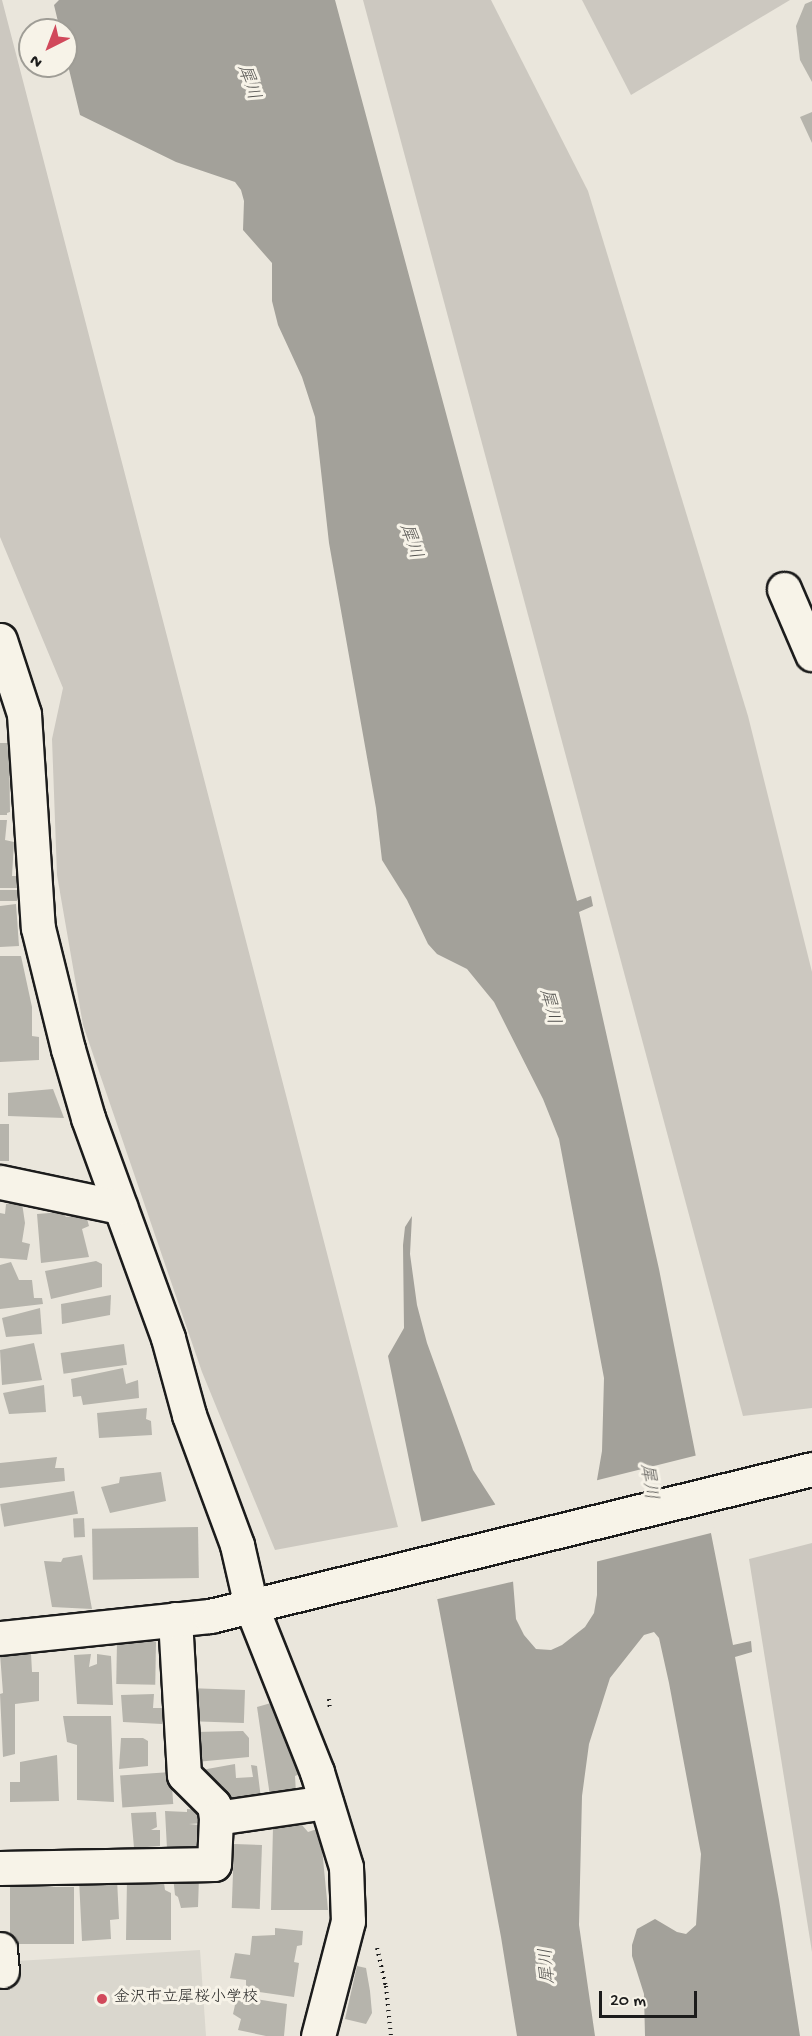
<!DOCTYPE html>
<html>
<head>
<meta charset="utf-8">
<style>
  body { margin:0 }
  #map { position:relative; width:812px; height:2036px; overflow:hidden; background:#eae6dc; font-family:"Gochi Hand","Klee One",sans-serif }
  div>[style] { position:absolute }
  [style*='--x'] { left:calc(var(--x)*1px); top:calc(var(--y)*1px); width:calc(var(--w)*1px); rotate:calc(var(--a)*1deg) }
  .built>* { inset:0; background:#dad7ce }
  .green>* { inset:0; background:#ccc8c0 }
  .water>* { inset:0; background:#a3a19a }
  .pier>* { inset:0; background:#eae6dc; transform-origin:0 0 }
  .building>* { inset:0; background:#b6b4ac; transform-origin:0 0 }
  .path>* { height:4px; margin-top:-2px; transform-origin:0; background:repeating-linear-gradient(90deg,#1c1c1c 0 1.5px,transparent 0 6px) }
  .roads { filter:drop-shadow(2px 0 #1c1c1c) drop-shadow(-2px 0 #1c1c1c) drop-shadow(0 2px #1c1c1c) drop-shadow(0 -2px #1c1c1c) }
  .minor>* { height:33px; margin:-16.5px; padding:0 16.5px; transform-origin:16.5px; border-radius:16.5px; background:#f7f3e8 }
  .dots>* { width:16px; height:16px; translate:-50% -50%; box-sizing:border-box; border:3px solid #f7f3e8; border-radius:50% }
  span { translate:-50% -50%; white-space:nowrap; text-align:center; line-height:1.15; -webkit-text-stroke:6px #f7f3e8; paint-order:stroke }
  .poi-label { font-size:16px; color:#1c1c1c }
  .left { translate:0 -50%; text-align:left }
  .water-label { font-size:18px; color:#52514e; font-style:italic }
  .north { position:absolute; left:18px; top:18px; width:60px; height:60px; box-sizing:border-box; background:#f7f3e8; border:2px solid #9f9d96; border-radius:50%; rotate:222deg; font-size:16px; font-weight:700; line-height:24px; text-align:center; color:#1c1c1c }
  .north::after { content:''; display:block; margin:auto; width:21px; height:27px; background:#d1495b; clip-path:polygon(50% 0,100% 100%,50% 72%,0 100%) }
  .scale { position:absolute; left:599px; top:1991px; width:98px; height:27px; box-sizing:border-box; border:3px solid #1c1c1c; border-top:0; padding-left:8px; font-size:18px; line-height:21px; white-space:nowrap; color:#1c1c1c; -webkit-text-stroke:4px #f7f3e8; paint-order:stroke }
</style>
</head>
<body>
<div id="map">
  <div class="built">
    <div style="clip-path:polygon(200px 1950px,206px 2036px,0 2036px,0 1962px)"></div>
  </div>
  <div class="green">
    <div style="clip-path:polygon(0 0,2px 0,398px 1527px,275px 1550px,202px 1372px,83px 1025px,57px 875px,52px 739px,63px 688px,0 537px)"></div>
    <div style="clip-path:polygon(363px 0,491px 0,588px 191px,748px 716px,812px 972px,812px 1408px,743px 1416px)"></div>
    <div style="clip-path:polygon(582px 0,790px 0,631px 95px)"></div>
    <div style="clip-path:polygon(812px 1543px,812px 1952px,749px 1559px)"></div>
  </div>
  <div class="water">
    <div style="clip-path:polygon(59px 0,335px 0,577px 901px,591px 896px,593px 906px,579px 912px,659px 1269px,733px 1645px,751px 1641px,752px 1652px,735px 1657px,779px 1900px,800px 2036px,645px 2036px,644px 1994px,632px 1956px,632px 1945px,637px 1929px,655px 1919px,677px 1932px,686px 1934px,696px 1925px,701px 1854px,669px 1683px,659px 1638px,654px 1632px,644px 1635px,610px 1678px,589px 1744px,582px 1796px,579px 1925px,595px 2036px,517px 2036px,501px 1937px,438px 1603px,388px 1356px,404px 1328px,403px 1245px,405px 1227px,412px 1216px,410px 1254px,417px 1305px,427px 1343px,473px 1470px,495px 1504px,513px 1581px,516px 1619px,524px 1635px,536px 1649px,551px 1650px,562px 1645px,585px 1627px,594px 1613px,597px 1595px,597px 1480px,602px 1451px,604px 1378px,559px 1139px,543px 1099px,494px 1002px,467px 969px,437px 954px,428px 944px,407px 900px,382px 860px,376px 808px,329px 543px,315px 417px,302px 377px,278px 325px,272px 301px,272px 263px,243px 230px,244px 201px,241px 190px,235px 182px,176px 162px,80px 115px,66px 57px,66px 30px,60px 30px,54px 5px)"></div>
  </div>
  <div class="pier">
    <div style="clip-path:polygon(698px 1455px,715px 1532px,595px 1562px,594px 1481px)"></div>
    <div style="left:498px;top:1504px;width:79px;height:81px;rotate:77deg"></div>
  </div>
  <div class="building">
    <div style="clip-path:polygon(812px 1px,812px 82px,800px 60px,796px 26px,805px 4px)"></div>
    <div style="clip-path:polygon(812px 112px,812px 143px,800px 117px)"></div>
    <div style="clip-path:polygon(0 743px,9px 743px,10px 812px,7px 813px,7px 815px,0 815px)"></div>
    <div style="clip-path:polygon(0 820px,7px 820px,5px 840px,14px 842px,12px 876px,17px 876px,17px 888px,0 888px)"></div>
    <div style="left:0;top:890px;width:17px;height:11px"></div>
    <div style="clip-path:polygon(16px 904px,19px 946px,0 947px,0 906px)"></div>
    <div style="clip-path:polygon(0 956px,21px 956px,32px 1007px,32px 1036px,39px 1037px,39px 1060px,0 1062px)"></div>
    <div style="clip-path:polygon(53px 1089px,64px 1118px,8px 1116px,8px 1093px)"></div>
    <div style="left:0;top:1124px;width:9px;height:37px"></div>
    <div style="clip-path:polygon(22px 1203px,25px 1223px,22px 1242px,30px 1244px,27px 1260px,0 1258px,0 1213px,5px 1214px,6px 1204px)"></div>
    <div style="clip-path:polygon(62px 1212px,66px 1217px,86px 1215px,89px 1226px,82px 1229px,89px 1257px,41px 1263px,37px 1214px)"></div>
    <div style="clip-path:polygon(96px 1261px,102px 1264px,102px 1287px,51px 1299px,45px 1271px)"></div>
    <div style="clip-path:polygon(11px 1262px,19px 1280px,32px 1280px,34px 1298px,42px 1298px,43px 1304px,0 1309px,0 1265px)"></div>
    <div style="clip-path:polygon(111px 1295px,110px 1315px,62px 1324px,61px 1304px)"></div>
    <div style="clip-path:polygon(40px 1308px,42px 1334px,6px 1337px,2px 1318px)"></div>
    <div style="clip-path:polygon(34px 1343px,42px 1380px,2px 1385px,0 1350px)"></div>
    <div style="left:124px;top:1344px;width:21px;height:64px;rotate:82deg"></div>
    <div style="clip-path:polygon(123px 1368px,126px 1384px,138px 1380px,139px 1398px,83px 1405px,81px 1396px,73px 1397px,71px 1379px)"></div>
    <div style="clip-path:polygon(44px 1385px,46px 1412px,9px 1414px,3px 1393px)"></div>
    <div style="clip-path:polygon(147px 1408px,146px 1419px,151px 1421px,152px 1435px,99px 1438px,97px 1413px)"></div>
    <div style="clip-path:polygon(57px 1457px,55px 1468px,64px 1468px,65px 1481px,0 1488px,0 1463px)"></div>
    <div style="clip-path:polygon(161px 1472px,166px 1501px,110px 1513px,101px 1487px,119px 1483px,120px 1477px)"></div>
    <div style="left:74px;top:1491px;width:23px;height:75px;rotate:80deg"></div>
    <div style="left:84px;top:1518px;width:19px;height:11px;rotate:87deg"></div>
    <div style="left:198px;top:1527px;width:51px;height:106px;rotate:89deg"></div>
    <div style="clip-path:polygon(82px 1555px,92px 1609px,52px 1607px,44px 1561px,61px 1562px,63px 1558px)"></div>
    <div style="left:117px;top:1641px;width:39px;height:43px;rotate:1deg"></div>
    <div style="clip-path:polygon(31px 1653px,32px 1672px,39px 1672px,39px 1701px,15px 1704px,15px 1754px,3px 1757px,0 1694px,3px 1693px,0 1654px)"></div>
    <div style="clip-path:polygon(91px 1654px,89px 1667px,97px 1664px,97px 1654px,111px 1656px,113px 1705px,77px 1704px,74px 1655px)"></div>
    <div style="left:245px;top:1690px;width:33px;height:51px;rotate:92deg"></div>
    <div style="clip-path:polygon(154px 1694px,153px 1708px,162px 1708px,162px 1724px,123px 1722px,121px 1695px)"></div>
    <div style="clip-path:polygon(271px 1703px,280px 1722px,287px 1723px,288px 1746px,297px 1745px,300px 1774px,295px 1776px,296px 1793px,270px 1796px,257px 1707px)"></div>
    <div style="clip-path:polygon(63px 1716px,111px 1716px,114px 1802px,77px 1800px,77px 1745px,67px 1742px)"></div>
    <div style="clip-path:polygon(243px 1731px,249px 1738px,249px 1757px,196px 1762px,195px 1732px)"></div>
    <div style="clip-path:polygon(121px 1738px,143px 1738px,148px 1741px,148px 1766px,119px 1769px)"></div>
    <div style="clip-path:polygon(57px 1755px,59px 1801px,10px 1802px,10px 1782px,20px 1782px,20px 1762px)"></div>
    <div style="clip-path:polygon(235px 1764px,236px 1778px,253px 1777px,251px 1765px,257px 1766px,261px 1799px,234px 1803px,231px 1797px,225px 1797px,222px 1785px,204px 1784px,196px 1771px)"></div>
    <div style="left:171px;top:1772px;width:32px;height:51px;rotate:86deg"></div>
    <div style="clip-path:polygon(187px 1809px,204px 1810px,204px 1823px,189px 1824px,199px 1825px,203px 1849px,167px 1849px,165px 1811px,187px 1812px)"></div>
    <div style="clip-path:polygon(156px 1812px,157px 1827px,151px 1830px,160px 1830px,160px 1846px,134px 1848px,131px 1813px)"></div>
    <div style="clip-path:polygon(302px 1825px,308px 1832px,320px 1828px,328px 1910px,271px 1910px,273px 1827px)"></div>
    <div style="left:234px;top:1844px;width:28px;height:64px;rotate:2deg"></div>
    <div style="clip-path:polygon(163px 1876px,165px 1890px,171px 1893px,171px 1940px,126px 1940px,127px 1878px)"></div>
    <div style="clip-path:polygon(173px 1876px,199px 1877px,198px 1907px,181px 1908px,178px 1897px,175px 1895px)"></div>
    <div style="clip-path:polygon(79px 1879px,117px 1879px,119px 1919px,110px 1920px,111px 1939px,82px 1941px)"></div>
    <div style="left:74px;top:1887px;width:57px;height:64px;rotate:90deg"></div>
    <div style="clip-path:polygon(275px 1928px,303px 1931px,302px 1945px,297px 1946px,294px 1962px,299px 1963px,294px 1997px,246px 1990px,246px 1980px,230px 1978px,235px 1953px,250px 1955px,252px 1936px,275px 1935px)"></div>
    <div style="clip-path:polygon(357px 1966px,366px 1968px,370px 1991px,372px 2013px,366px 2024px,345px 2019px)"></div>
    <div style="clip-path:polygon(237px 1996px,287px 2004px,284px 2036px,266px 2036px,238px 2030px,241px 2019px,233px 2014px)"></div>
  </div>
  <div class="path">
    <div style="--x:329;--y:1699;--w:11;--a:85"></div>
    <div style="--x:377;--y:1948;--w:39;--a:77"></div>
    <div style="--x:386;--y:1986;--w:50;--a:84.3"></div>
  </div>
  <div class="roads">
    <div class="minor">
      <div style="--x:784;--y:589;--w:71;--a:66.7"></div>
      <div style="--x:0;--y:640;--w:78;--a:72"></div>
      <div style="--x:24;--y:714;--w:214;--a:86.3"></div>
      <div style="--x:38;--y:928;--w:125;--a:76.1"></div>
      <div style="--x:68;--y:1049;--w:72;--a:73.8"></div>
      <div style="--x:88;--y:1118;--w:234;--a:70"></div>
      <div style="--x:168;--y:1338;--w:80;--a:74.7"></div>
      <div style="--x:189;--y:1415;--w:139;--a:69.7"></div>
      <div style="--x:237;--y:1545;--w:63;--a:77.1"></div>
      <div style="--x:251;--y:1606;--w:179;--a:68.3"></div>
      <div style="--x:317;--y:1772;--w:99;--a:73"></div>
      <div style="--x:346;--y:1867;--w:54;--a:87.9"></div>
      <div style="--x:348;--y:1921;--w:119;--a:104.6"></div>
      <div style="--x:0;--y:1182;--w:123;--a:11.8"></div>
      <div style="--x:175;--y:1619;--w:156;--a:86.7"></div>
      <div style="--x:184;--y:1775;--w:42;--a:45"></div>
      <div style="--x:214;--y:1805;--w:13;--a:81"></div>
      <div style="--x:0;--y:1638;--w:211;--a:-6"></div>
      <div style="--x:210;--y:1616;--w:620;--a:-13.72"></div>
      <div style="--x:0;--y:1868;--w:214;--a:-1.1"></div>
      <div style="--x:214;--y:1864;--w:46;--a:-87.5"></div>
      <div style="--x:216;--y:1818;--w:111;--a:-8.3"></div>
      <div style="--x:0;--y:1949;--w:22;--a:85"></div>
    </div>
  </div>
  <div class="dots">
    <div style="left:102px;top:1999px;background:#d1495b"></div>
  </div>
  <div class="poi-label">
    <span class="left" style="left:114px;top:1999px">金沢市立犀桜小学校</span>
  </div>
  <div class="water-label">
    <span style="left:247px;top:83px;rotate:71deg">犀川</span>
    <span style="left:409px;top:542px;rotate:71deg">犀川</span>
    <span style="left:548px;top:1007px;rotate:76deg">犀川</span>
    <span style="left:647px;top:1482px;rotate:82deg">犀川</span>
    <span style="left:549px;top:1966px;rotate:-94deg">犀川</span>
  </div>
  <div class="north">N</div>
  <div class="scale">20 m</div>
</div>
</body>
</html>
